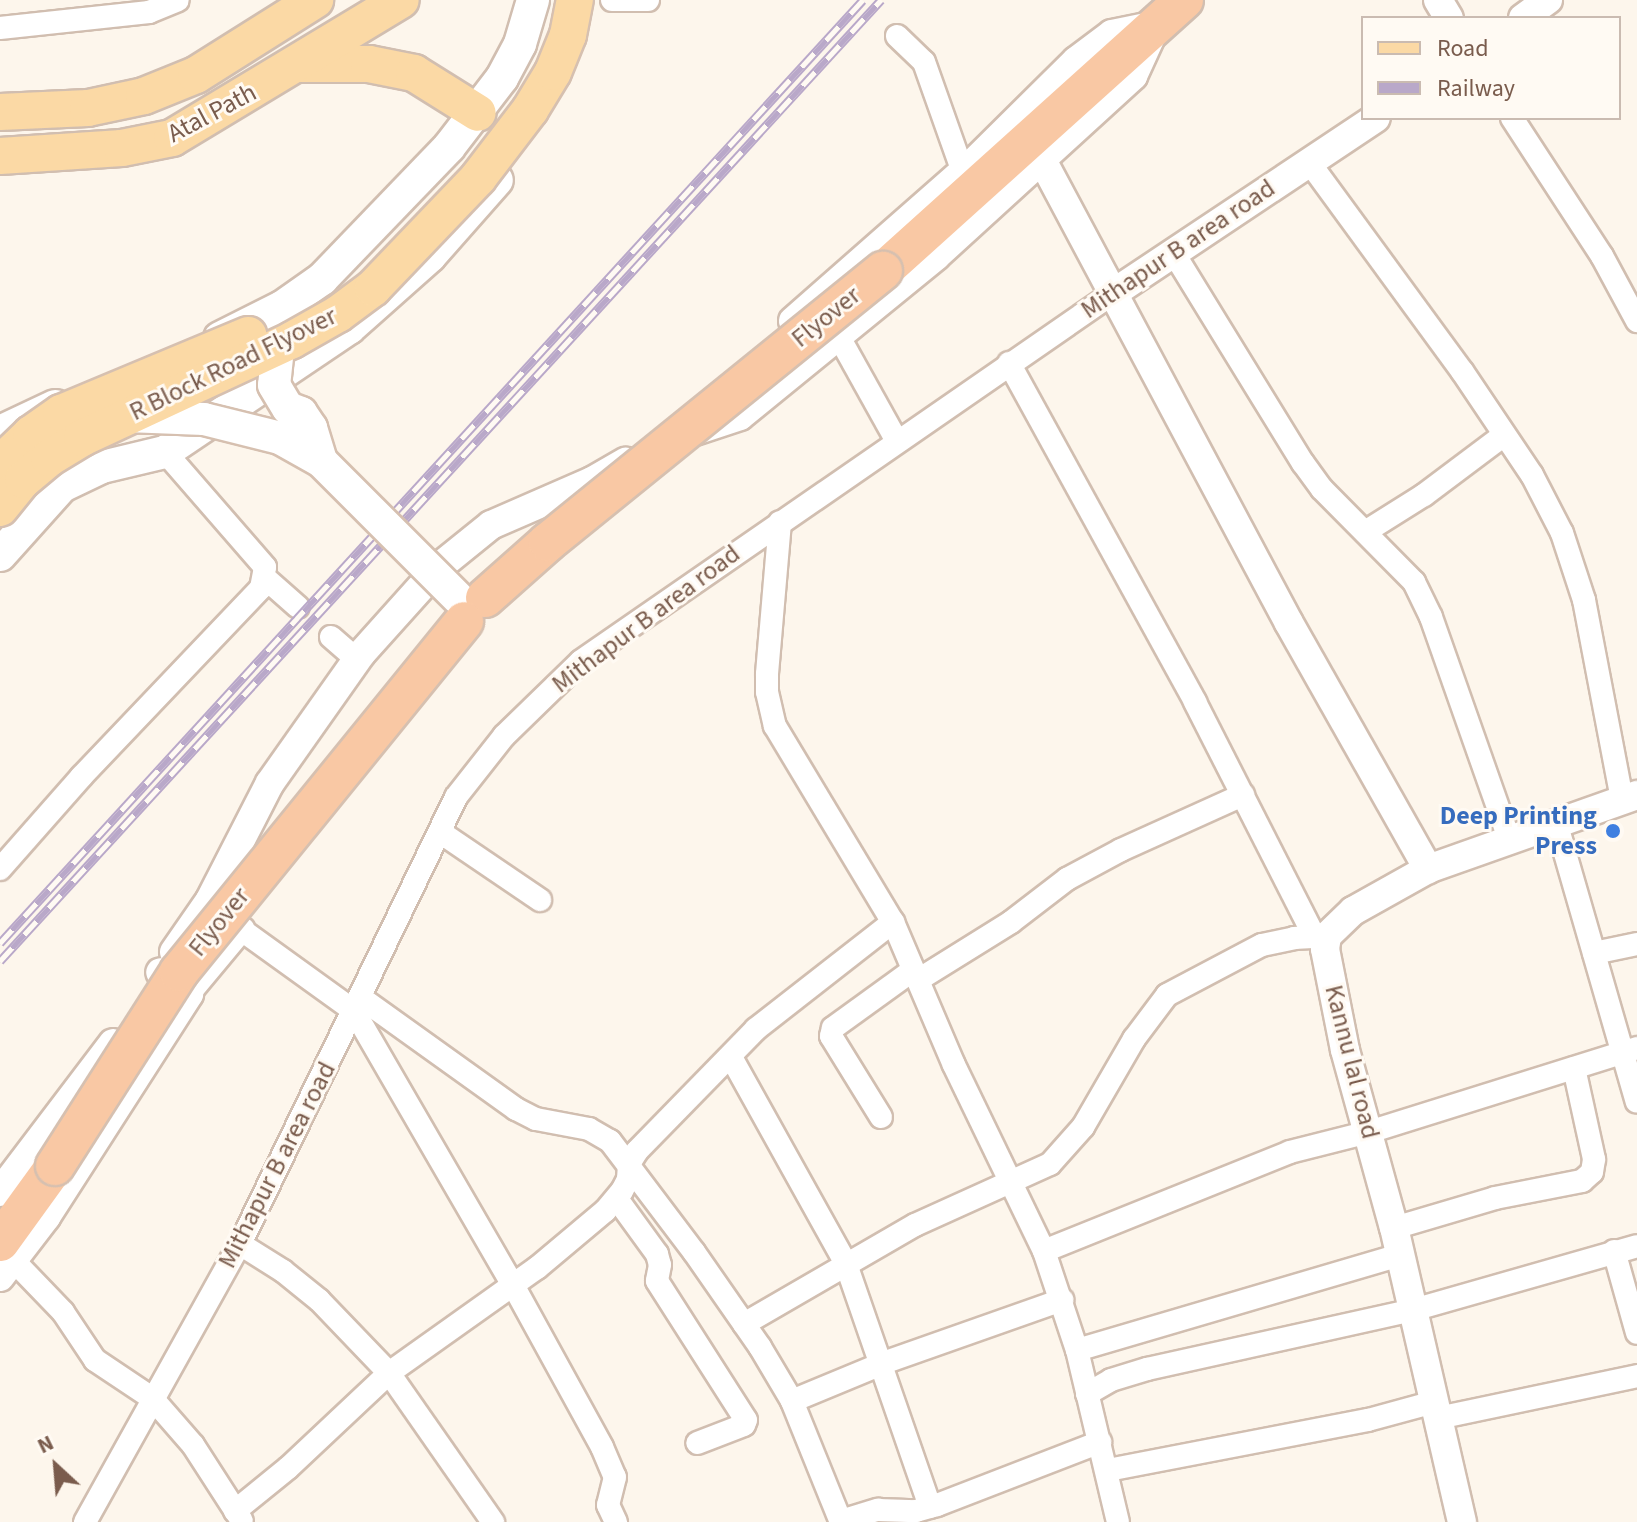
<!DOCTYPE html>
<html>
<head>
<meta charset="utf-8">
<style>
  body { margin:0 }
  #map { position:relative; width:1637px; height:1522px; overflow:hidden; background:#fdf6ec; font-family:"Source Sans 3",sans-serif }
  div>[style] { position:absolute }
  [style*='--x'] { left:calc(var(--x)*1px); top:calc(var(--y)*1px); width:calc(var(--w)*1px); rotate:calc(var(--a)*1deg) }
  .roads { filter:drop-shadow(2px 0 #d1beb0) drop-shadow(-2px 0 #d1beb0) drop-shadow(0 2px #d1beb0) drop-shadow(0 -2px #d1beb0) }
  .minor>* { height:22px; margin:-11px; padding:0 11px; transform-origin:11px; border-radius:11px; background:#fff }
  .tertiary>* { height:28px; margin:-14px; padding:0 14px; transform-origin:14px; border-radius:14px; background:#fff }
  .secondary>* { height:32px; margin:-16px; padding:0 16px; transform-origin:16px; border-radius:16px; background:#fff }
  .primary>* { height:36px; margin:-18px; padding:0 18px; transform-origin:18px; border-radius:18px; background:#fbd9a5 }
  .trunk>* { height:38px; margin:-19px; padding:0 19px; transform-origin:19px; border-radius:19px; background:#f9c8a4 }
  .rail>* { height:9px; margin-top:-4.5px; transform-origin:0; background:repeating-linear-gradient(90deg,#fffaf3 0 18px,#b9a8c9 0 36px); box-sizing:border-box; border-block:2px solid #b9a8c9 }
  .bridges { filter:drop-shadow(2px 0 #d6c0b0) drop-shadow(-2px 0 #d6c0b0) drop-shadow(0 2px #d6c0b0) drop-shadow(0 -2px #d6c0b0) }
  .secondary-bridge>* { height:32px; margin:-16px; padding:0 16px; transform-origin:16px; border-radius:16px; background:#fff }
  .primary-bridge>* { height:36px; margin:-18px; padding:0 18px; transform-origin:18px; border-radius:18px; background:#fbd9a5 }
  .trunk-bridge>* { height:38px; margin:-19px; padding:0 19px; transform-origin:19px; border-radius:19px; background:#f9c8a4 }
  .dots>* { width:22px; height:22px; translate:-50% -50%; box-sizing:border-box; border:4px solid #fffaf3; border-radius:50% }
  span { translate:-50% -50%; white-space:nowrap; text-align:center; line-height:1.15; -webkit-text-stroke:6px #fffaf3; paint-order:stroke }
  .street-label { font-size:26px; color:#7a5c4d }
  .shop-label { font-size:26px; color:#366cbe; font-weight:700 }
  .right { translate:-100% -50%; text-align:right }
  .legend { position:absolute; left:1361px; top:16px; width:260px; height:104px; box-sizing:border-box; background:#fffaf3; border:2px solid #cabbb1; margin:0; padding:10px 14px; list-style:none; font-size:24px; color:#7a5c4d }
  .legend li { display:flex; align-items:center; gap:16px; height:40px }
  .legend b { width:40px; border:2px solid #cabbb1 }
  .north { position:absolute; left:16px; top:1426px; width:80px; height:80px; -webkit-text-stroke:6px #fffaf3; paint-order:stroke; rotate:334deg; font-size:22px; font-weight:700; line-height:32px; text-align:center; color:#7a5c4d }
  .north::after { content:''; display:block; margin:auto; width:28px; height:36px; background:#7a5c4d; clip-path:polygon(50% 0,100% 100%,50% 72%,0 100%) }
</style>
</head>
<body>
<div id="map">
  <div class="roads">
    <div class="minor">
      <div style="--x:612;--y:0;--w:36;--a:0"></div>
      <div style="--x:0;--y:28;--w:150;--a:-6.1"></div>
      <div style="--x:149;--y:12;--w:31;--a:-22"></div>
      <div style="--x:897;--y:36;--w:37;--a:44"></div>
      <div style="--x:924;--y:62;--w:117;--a:70.5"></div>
      <div style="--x:1512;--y:118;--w:165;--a:56.9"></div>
      <div style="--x:1602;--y:256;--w:74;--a:61.7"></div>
      <div style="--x:1309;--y:162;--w:259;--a:53.8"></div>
      <div style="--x:1462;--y:371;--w:125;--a:56.1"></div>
      <div style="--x:1532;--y:475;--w:65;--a:62.7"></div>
      <div style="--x:1562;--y:533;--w:71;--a:71.8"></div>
      <div style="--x:1584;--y:600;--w:203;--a:79.2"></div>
      <div style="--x:1173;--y:252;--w:248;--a:58.4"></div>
      <div style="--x:1303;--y:463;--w:32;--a:54"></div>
      <div style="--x:1322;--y:489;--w:131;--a:45.3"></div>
      <div style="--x:1414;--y:582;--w:39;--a:64"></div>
      <div style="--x:1431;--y:617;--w:235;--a:70.6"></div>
      <div style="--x:839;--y:337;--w:119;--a:60.9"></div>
      <div style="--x:1009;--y:363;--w:387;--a:61.2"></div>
      <div style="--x:1195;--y:702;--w:263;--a:63"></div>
      <div style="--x:780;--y:522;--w:153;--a:94.9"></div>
      <div style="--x:767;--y:674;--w:18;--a:90"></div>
      <div style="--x:767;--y:692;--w:35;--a:77"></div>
      <div style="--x:775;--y:726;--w:229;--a:59"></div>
      <div style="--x:893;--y:922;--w:155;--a:66.9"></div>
      <div style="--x:954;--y:1065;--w:207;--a:64.2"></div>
      <div style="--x:1044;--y:1251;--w:104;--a:71.6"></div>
      <div style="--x:1077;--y:1350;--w:177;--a:76.6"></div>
      <div style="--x:1365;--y:532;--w:70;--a:-32.1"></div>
      <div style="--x:1424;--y:495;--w:100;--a:-36.9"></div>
      <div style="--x:264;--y:577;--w:45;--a:41.4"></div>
      <div style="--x:331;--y:637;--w:35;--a:41"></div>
      <div style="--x:1556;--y:822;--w:291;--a:73.9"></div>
      <div style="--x:440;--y:832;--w:121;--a:34.2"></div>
      <div style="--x:0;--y:869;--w:123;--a:-48.6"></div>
      <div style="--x:81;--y:777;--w:261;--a:-46.4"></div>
      <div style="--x:261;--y:588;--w:21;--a:-79"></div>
      <div style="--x:265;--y:567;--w:152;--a:-131"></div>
      <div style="--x:214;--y:910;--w:173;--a:35.8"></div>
      <div style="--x:354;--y:1011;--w:317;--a:59.9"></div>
      <div style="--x:513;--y:1285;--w:185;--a:61.2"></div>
      <div style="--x:602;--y:1447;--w:33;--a:67"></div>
      <div style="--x:615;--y:1477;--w:29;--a:104"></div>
      <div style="--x:608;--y:1505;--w:19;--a:65"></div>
      <div style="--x:1594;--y:953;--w:44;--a:-11.8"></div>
      <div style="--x:918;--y:980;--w:110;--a:-31.9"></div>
      <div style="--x:1011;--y:922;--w:71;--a:-37.5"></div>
      <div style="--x:1067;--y:879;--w:61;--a:-28.2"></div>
      <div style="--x:1121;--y:850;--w:134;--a:-24.3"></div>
      <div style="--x:189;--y:994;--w:85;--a:-50.3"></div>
      <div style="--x:361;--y:998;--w:191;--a:35.6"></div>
      <div style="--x:516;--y:1109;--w:22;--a:27"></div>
      <div style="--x:536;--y:1119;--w:54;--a:10.7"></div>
      <div style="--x:589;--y:1129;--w:24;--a:30"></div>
      <div style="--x:610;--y:1141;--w:139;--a:52.9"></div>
      <div style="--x:694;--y:1252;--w:116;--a:55.2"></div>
      <div style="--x:760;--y:1347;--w:63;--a:59.3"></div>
      <div style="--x:792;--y:1401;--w:131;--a:68"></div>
      <div style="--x:731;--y:1057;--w:237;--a:60.9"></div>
      <div style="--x:846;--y:1264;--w:257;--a:70.9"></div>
      <div style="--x:881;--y:1117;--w:95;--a:-121.7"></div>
      <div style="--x:831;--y:1036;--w:8;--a:-76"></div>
      <div style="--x:833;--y:1028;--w:99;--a:-35.9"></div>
      <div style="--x:617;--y:1199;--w:68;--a:54"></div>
      <div style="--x:657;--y:1254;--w:11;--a:75"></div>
      <div style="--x:660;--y:1265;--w:16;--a:101"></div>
      <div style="--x:657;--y:1281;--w:165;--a:57.4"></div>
      <div style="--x:746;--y:1420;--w:5;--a:112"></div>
      <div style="--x:744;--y:1425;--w:50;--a:159"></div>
      <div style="--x:1394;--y:1228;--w:105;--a:-16.5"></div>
      <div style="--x:1495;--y:1198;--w:89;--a:-11.1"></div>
      <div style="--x:1582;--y:1181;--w:13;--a:-42"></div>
      <div style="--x:1592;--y:1172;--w:13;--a:-81"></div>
      <div style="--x:1594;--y:1159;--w:93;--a:-102.4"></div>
      <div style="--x:240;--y:1244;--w:51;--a:32.1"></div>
      <div style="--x:283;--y:1271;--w:46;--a:38.9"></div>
      <div style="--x:319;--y:1300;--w:101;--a:46.2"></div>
      <div style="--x:389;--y:1373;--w:182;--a:55.1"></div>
      <div style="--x:1044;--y:1251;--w:265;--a:-21.9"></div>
      <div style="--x:1290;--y:1152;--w:81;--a:-14.2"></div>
      <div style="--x:1369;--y:1132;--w:281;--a:-17.4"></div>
      <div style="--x:1614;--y:1251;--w:85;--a:74.3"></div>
      <div style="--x:13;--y:1260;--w:72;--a:46.1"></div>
      <div style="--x:63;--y:1312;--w:58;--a:56.3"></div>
      <div style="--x:95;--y:1360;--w:69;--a:33.7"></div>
      <div style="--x:152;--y:1398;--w:62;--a:48.9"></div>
      <div style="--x:193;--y:1445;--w:90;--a:57.2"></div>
      <div style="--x:744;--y:1324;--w:198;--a:-30.1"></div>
      <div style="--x:915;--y:1225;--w:148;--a:-24.3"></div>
      <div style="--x:1050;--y:1164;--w:50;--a:-48.3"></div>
      <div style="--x:1083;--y:1127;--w:102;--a:-59.9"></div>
      <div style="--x:1134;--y:1039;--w:55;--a:-53.1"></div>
      <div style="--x:1167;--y:995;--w:107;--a:-27.8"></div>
      <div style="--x:1262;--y:945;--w:33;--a:-12"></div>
      <div style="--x:1294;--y:938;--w:33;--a:-3"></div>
      <div style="--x:1077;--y:1350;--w:337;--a:-16.4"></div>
      <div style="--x:1087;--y:1394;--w:28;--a:-30"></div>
      <div style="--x:1111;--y:1380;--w:38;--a:-17"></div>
      <div style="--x:1147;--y:1369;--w:272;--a:-12.5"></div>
      <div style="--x:1413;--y:1310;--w:233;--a:-15.9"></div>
      <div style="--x:792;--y:1401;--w:102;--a:-22.5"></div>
      <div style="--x:886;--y:1362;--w:187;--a:-19.4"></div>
      <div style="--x:1438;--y:1418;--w:203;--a:-11.9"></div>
      <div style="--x:1108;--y:1470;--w:265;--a:-10.9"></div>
      <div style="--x:1368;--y:1420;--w:68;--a:-15.3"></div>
      <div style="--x:235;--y:1511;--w:68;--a:-39.1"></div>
      <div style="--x:288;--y:1468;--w:139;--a:-43.2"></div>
      <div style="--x:389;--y:1373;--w:181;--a:-35.4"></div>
      <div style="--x:537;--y:1268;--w:89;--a:-40"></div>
      <div style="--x:605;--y:1211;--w:26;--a:-50"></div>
      <div style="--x:622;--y:1191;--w:13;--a:-63"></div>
      <div style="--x:628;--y:1179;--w:15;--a:-86"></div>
      <div style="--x:629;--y:1164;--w:15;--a:-58"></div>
      <div style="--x:637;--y:1151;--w:170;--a:-45.7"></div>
      <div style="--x:756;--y:1029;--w:174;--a:-38"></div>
      <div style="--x:841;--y:1521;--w:39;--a:-17"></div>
      <div style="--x:878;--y:1510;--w:38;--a:2"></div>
      <div style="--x:916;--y:1511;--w:22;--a:-16"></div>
      <div style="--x:937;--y:1505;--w:175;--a:-21.1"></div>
      <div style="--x:85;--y:1522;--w:318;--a:-60.9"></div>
      <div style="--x:240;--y:1244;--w:496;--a:-64.2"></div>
      <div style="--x:456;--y:797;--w:78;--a:-51.8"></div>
      <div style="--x:504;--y:736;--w:107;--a:-44.2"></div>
      <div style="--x:581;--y:661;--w:645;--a:-34.65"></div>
    </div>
    <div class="tertiary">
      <div style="--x:1438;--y:0;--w:21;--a:59"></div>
      <div style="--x:1523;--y:18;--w:31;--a:-36"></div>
      <div style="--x:1041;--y:158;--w:527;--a:61.93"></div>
      <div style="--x:1289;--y:623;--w:283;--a:60.5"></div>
      <div style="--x:1112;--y:294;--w:317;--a:-33.7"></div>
      <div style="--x:793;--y:321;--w:240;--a:-41.3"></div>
      <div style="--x:973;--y:163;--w:145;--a:-44.7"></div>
      <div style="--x:1076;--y:61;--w:45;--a:-36.9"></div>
      <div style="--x:1112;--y:34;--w:45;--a:-11.6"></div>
      <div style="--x:695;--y:431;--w:47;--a:-18.4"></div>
      <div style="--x:740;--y:416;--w:253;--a:-39.2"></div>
      <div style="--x:936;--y:256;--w:267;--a:-42.4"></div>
      <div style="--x:1133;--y:76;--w:51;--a:-65.5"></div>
      <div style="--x:174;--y:952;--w:63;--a:-55.3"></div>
      <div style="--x:210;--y:900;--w:131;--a:-62.9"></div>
      <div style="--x:270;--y:783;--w:158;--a:-54.8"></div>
      <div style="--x:361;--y:654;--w:117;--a:-48.1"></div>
      <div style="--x:439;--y:567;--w:67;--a:-38.9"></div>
      <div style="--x:491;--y:525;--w:110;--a:-23.5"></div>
      <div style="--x:592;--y:481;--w:39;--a:-30"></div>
      <div style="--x:0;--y:1192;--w:187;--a:-52.8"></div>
      <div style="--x:0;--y:1277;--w:76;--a:-52.5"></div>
      <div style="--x:46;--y:1217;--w:265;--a:-57.3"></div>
      <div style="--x:189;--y:994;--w:36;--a:-143"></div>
      <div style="--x:1462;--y:1522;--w:302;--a:-103"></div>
      <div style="--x:1394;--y:1228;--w:185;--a:-105.4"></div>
      <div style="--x:1345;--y:1050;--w:103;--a:-101.2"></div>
      <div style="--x:1325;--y:949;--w:13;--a:-81"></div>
      <div style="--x:1327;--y:936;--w:36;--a:-44"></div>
      <div style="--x:1353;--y:911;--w:86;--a:-29.2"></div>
      <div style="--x:1428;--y:869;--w:222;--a:-19.5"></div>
    </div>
    <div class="secondary">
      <div style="--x:220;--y:338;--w:69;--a:-26.6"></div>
      <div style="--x:282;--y:307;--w:49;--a:-35"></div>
      <div style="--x:322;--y:279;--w:183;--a:-46.1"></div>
      <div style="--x:449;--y:147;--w:87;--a:-52.5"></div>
      <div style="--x:502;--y:78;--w:38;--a:-62"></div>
      <div style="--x:520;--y:44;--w:46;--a:-73.5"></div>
      <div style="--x:0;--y:432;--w:61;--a:-25.3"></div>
      <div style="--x:0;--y:555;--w:93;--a:-48.1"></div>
      <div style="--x:62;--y:486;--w:44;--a:-25.4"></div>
      <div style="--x:102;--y:467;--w:65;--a:-13.4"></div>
      <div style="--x:165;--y:452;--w:222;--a:-34"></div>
      <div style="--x:349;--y:328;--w:108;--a:-41.6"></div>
      <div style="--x:430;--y:256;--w:101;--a:-48.6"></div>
    </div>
    <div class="primary">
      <div style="--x:300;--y:64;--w:69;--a:0"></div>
      <div style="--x:369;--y:64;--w:46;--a:11.3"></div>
      <div style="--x:414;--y:73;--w:75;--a:32"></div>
      <div style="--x:0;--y:112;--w:88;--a:-2.6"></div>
      <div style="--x:88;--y:108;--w:57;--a:-12.1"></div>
      <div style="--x:144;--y:96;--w:56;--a:-22"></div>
      <div style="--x:196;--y:75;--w:141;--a:-32.2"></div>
      <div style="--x:0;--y:156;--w:122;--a:-3.8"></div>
      <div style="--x:122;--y:148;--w:51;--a:-11.3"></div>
      <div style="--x:172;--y:138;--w:267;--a:-31.1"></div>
    </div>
    <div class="trunk">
      <div style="--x:883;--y:271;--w:405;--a:-42"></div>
      <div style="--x:0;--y:1242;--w:94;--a:-54.1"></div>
    </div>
  </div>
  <div class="rail">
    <div style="--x:0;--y:943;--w:1278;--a:-47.54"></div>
    <div style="--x:0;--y:961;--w:1304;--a:-47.49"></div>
  </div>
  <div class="bridges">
    <div class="secondary-bridge">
      <div style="--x:278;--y:348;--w:37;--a:96"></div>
      <div style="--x:274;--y:385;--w:27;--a:59"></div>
      <div style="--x:288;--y:408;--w:14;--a:21"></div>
      <div style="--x:301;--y:413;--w:18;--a:56"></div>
      <div style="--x:311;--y:428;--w:34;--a:73"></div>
      <div style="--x:127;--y:416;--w:77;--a:2.2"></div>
      <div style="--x:204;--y:419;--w:78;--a:14"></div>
      <div style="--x:280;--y:438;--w:47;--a:29.3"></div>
      <div style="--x:321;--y:461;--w:194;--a:45"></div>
    </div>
    <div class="primary-bridge">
      <div style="--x:0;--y:464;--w:43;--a:-44.1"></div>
      <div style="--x:31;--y:434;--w:37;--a:-35"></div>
      <div style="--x:61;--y:413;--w:203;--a:-22.6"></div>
      <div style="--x:0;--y:508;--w:36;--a:-51"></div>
      <div style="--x:23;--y:480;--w:34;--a:-40"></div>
      <div style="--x:49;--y:458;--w:39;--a:-31"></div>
      <div style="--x:82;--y:438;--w:232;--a:-25"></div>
      <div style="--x:292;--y:340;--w:53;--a:-29.5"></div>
      <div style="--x:338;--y:314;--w:44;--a:-36.6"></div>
      <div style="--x:373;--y:288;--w:152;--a:-46.3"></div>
      <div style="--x:478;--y:178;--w:86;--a:-52.6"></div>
      <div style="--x:530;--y:110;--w:44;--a:-58.8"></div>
      <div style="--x:553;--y:72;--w:40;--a:-68"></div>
      <div style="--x:568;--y:35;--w:36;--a:-79"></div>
    </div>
    <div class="trunk-bridge">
      <div style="--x:485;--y:598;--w:84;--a:-41.6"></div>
      <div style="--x:548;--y:542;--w:431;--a:-39"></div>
      <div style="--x:55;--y:1166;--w:230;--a:-57.4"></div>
      <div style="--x:179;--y:972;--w:452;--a:-50.9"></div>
    </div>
  </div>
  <div class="dots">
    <div style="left:1613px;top:831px;background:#3f7fe0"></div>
  </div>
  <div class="street-label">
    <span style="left:212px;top:113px;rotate:-28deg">Atal Path</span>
    <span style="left:1178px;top:249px;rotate:-34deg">Mithapur B area road</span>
    <span style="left:826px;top:317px;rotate:-39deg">Flyover</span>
    <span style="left:233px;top:364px;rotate:-26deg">R Block Road Flyover</span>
    <span style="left:646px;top:619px;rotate:-37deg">Mithapur B area road</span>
    <span style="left:219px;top:922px;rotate:-51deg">Flyover</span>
    <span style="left:1352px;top:1062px;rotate:76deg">Kannu lal road</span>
    <span style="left:277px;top:1165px;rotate:-63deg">Mithapur B area road</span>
  </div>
  <div class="shop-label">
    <span class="right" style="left:1597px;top:831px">Deep Printing<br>Press</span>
  </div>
  <ul class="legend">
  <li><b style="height:10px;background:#fbd9a5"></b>Road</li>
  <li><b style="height:10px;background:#b9a8c9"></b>Railway</li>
  </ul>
  <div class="north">N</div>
</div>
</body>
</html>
